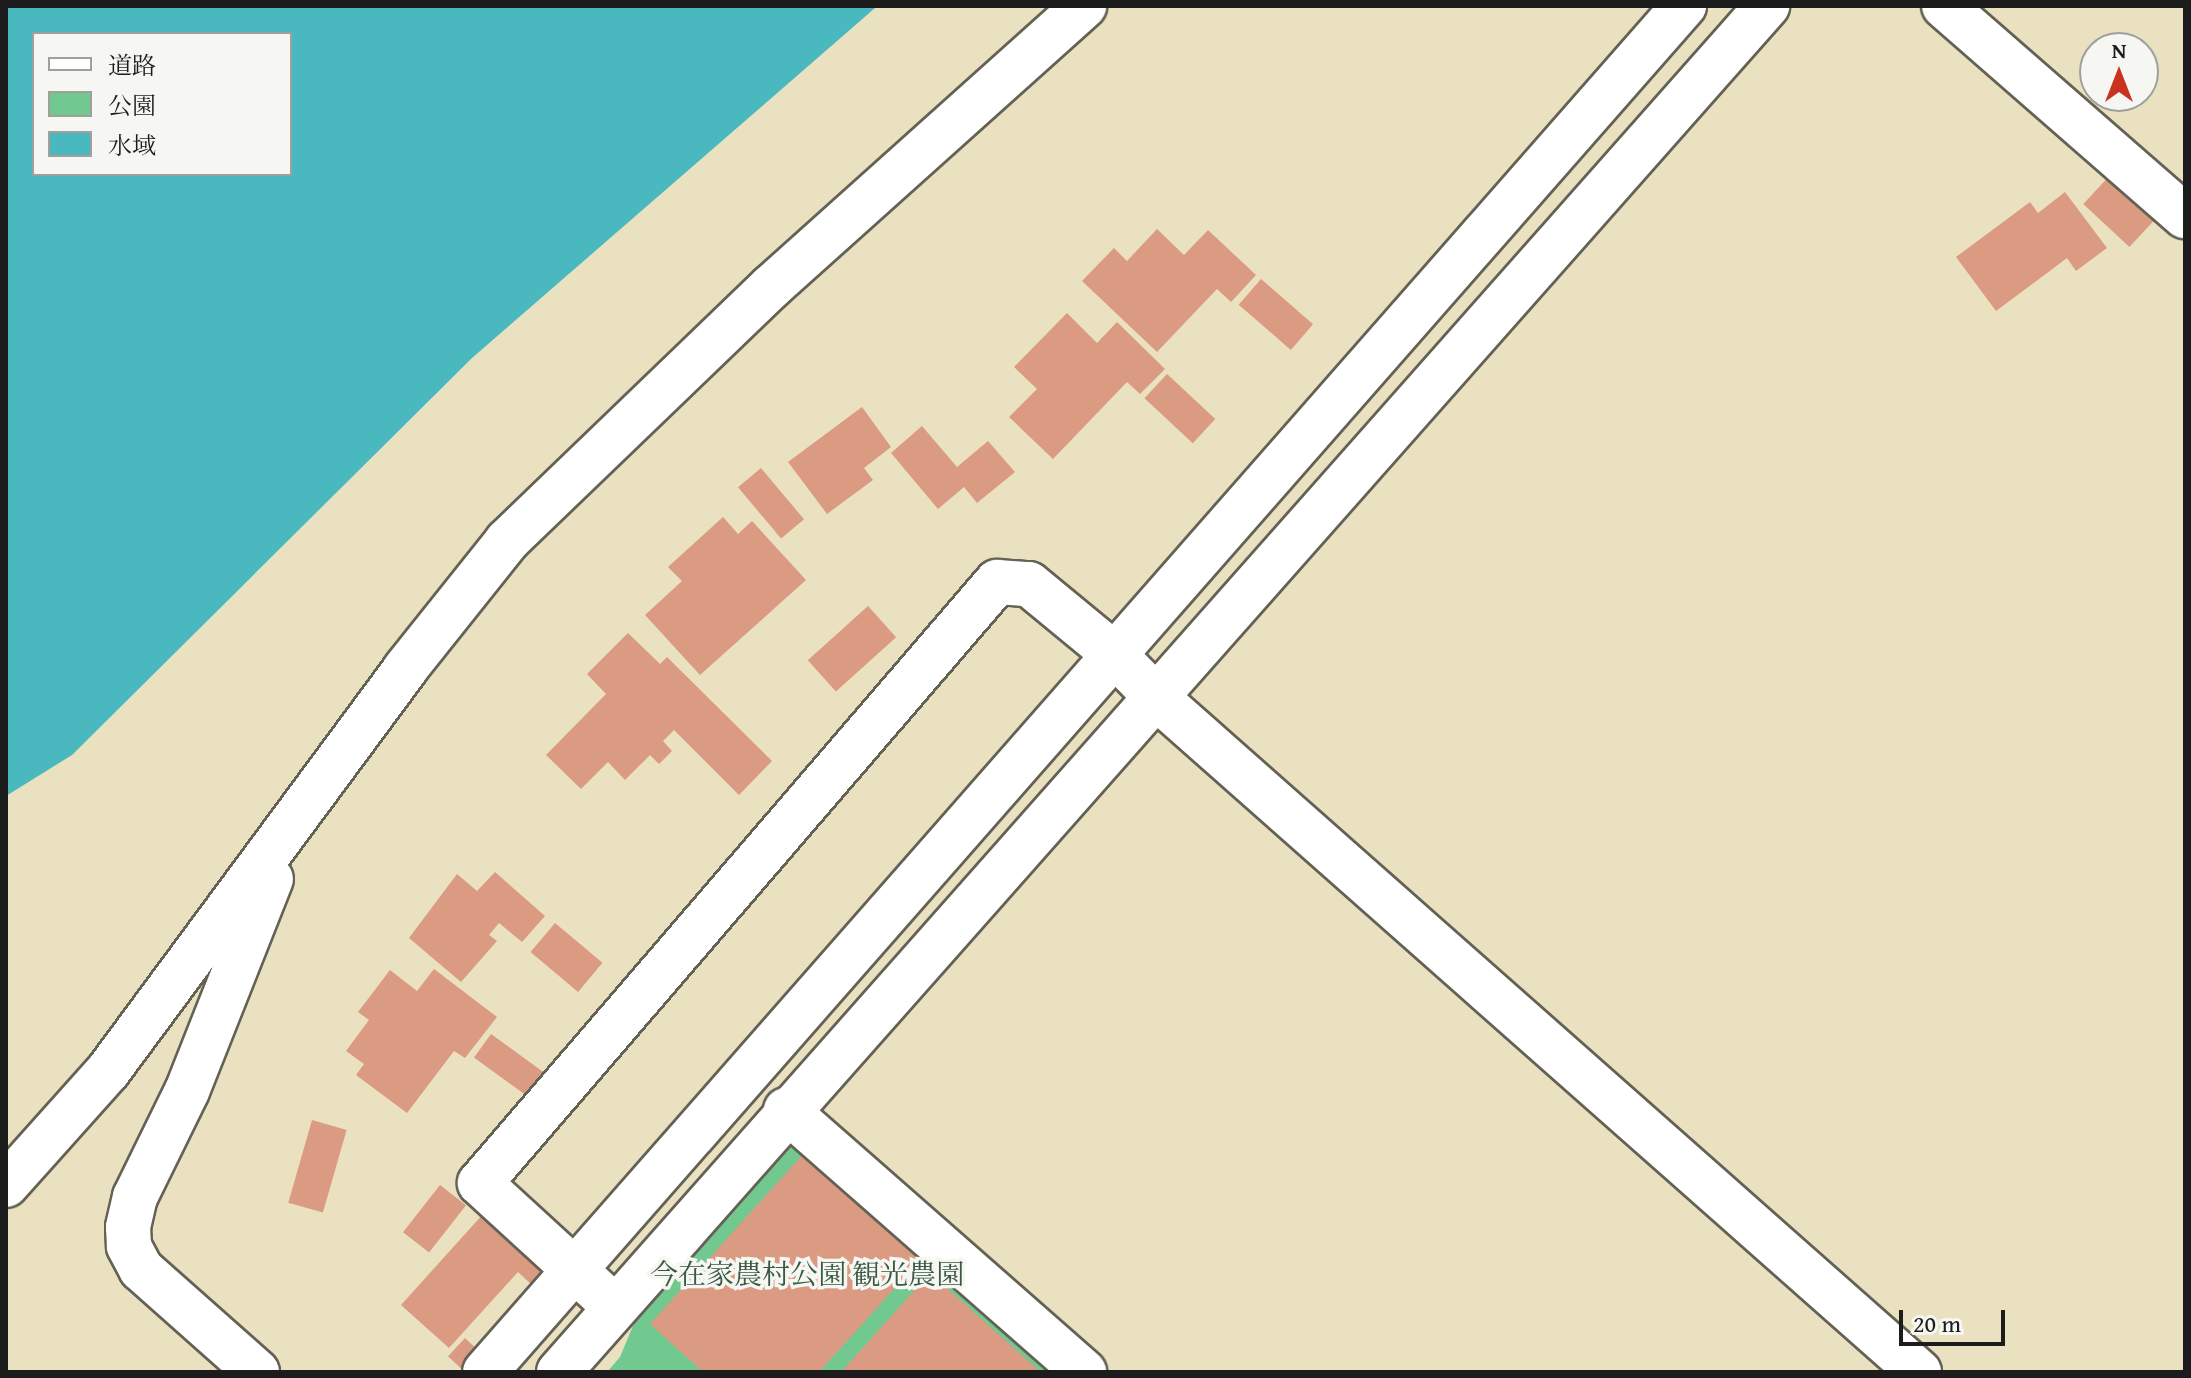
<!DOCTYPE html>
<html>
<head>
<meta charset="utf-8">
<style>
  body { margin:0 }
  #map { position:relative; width:2191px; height:1378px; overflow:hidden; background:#eae1c0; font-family:"Gentium Book Plus","Noto Serif JP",serif }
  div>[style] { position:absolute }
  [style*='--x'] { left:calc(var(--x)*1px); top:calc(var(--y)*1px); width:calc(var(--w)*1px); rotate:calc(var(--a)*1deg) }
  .green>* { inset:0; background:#72c98f }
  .water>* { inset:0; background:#49b9bf }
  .building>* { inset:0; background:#db9a82; transform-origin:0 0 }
  .roads { filter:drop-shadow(2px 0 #646155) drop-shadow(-2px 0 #646155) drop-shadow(0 2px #646155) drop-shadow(0 -2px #646155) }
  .minor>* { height:44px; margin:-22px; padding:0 22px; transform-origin:22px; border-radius:22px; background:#fff }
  span { translate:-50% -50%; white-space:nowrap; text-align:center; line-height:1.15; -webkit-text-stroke:7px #f6f6f2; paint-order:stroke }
  .park-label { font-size:28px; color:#3a5944 }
  .frame { position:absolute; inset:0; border:8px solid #1c1c1c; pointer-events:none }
  .legend { position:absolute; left:32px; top:32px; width:260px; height:144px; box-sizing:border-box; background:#f6f6f2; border:2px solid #9f9f9c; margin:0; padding:10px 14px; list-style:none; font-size:24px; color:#1c1c1c }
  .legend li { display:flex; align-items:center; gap:16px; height:40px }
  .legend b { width:40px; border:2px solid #9f9f9c }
  .north { position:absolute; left:2079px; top:32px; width:80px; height:80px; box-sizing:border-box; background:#f6f6f2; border:2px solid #9f9f9c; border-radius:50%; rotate:0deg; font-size:22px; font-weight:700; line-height:32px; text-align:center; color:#1c1c1c }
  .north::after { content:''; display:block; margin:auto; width:28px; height:36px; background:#c8321e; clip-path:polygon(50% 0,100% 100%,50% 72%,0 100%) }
  .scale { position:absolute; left:1899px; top:1310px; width:106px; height:36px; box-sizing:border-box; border:4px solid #1c1c1c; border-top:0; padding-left:10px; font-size:24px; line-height:28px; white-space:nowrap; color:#1c1c1c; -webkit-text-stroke:6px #f6f6f2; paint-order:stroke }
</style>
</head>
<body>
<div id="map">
  <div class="green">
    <div style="clip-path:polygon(798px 1134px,1066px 1372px,607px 1372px,620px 1357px,637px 1316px)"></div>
  </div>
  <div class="water">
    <div style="clip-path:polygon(evenodd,6px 6px,873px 6px,875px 8px,472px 358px,72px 755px,6px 796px,6px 6px,34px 34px,290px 34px,290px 174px,34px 174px,34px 34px)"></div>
  </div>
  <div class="building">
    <div style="left:2114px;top:171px;width:63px;height:45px;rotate:43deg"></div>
    <div style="clip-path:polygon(2065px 192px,2107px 248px,2076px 271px,2067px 258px,1996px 311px,1956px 257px,2030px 202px,2038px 213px)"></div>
    <div style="clip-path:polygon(1157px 229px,1184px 255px,1208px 230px,1256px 275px,1231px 302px,1217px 289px,1157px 352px,1082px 281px,1114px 248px,1127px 261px)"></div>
    <div style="left:1261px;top:279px;width:69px;height:34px;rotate:41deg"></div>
    <div style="clip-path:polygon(1067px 313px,1097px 343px,1117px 322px,1165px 369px,1140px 394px,1127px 382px,1053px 459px,1009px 417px,1037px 389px,1014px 367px)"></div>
    <div style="left:1167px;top:374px;width:66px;height:33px;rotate:43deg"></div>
    <div style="clip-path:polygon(862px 407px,891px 447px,864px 468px,873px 480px,827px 514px,788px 462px)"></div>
    <div style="clip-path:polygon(922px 426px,957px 467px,988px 441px,1015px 472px,977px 503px,964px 487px,938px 509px,891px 453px)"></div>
    <div style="left:761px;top:468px;width:67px;height:30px;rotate:50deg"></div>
    <div style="clip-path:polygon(723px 517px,738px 534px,752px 521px,806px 580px,700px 675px,645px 615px,682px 581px,668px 567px)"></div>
    <div style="left:868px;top:606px;width:42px;height:81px;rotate:48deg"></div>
    <div style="clip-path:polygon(628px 633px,660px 664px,667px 657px,772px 761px,739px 795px,674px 730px,663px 741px,672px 751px,659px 764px,650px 755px,625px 780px,608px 762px,581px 789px,546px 755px,606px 694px,587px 674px)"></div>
    <div style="clip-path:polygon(495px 872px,545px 916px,522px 942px,499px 923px,489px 935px,497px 941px,461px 982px,409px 938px,457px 874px,477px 891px)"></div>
    <div style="left:555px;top:923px;width:62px;height:38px;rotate:40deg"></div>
    <div style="clip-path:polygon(434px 969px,497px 1017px,465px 1058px,454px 1051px,407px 1113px,356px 1075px,364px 1064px,346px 1051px,369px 1020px,358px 1012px,390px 970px,417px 991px)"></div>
    <div style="left:491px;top:1034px;width:67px;height:29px;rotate:36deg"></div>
    <div style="left:312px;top:1120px;width:36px;height:86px;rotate:16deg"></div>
    <div style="clip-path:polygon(804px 1153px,922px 1258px,819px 1372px,703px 1372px,650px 1324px)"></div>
    <div style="left:440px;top:1185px;width:33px;height:60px;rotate:38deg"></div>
    <div style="clip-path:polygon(484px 1213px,548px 1271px,534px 1287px,518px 1272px,449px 1348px,401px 1305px)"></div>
    <div style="clip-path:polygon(930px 1273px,1041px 1372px,841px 1372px)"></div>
    <div style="left:465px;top:1338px;width:19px;height:25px;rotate:43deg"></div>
  </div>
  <div class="roads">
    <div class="minor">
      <div style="--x:1944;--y:6;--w:320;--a:41.1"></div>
      <div style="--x:786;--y:1110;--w:397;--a:41.3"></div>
      <div style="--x:6;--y:1185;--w:153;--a:-48.2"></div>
      <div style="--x:108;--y:1071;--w:500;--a:-53.5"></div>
      <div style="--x:405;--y:669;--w:164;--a:-51.4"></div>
      <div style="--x:507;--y:541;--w:366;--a:-43.9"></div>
      <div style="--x:771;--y:287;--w:421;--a:-41.9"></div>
      <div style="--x:614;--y:1306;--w:182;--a:-137.5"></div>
      <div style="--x:480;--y:1183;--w:793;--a:-49.3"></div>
      <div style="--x:997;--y:582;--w:32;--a:4"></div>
      <div style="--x:1029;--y:584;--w:112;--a:39.5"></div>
      <div style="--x:1115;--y:655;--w:62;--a:45.7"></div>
      <div style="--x:1158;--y:699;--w:1016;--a:41.49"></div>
      <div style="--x:257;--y:1372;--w:155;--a:-138.4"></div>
      <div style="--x:141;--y:1269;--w:26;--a:-118"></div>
      <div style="--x:129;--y:1246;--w:19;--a:-93"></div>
      <div style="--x:128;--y:1227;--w:31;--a:-77"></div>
      <div style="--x:135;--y:1197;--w:118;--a:-63.9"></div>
      <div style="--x:187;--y:1091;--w:228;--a:-68.4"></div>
      <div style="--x:485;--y:1372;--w:1818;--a:-48.73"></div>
      <div style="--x:559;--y:1372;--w:1824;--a:-48.51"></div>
    </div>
  </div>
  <div class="park-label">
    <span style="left:807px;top:1274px">今在家農村公園 観光農園</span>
  </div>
  <div class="frame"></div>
  <ul class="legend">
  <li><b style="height:10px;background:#fff"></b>道路</li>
  <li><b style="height:22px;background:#72c98f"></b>公園</li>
  <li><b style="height:22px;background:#49b9bf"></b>水域</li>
  </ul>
  <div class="north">N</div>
  <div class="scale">20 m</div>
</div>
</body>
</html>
